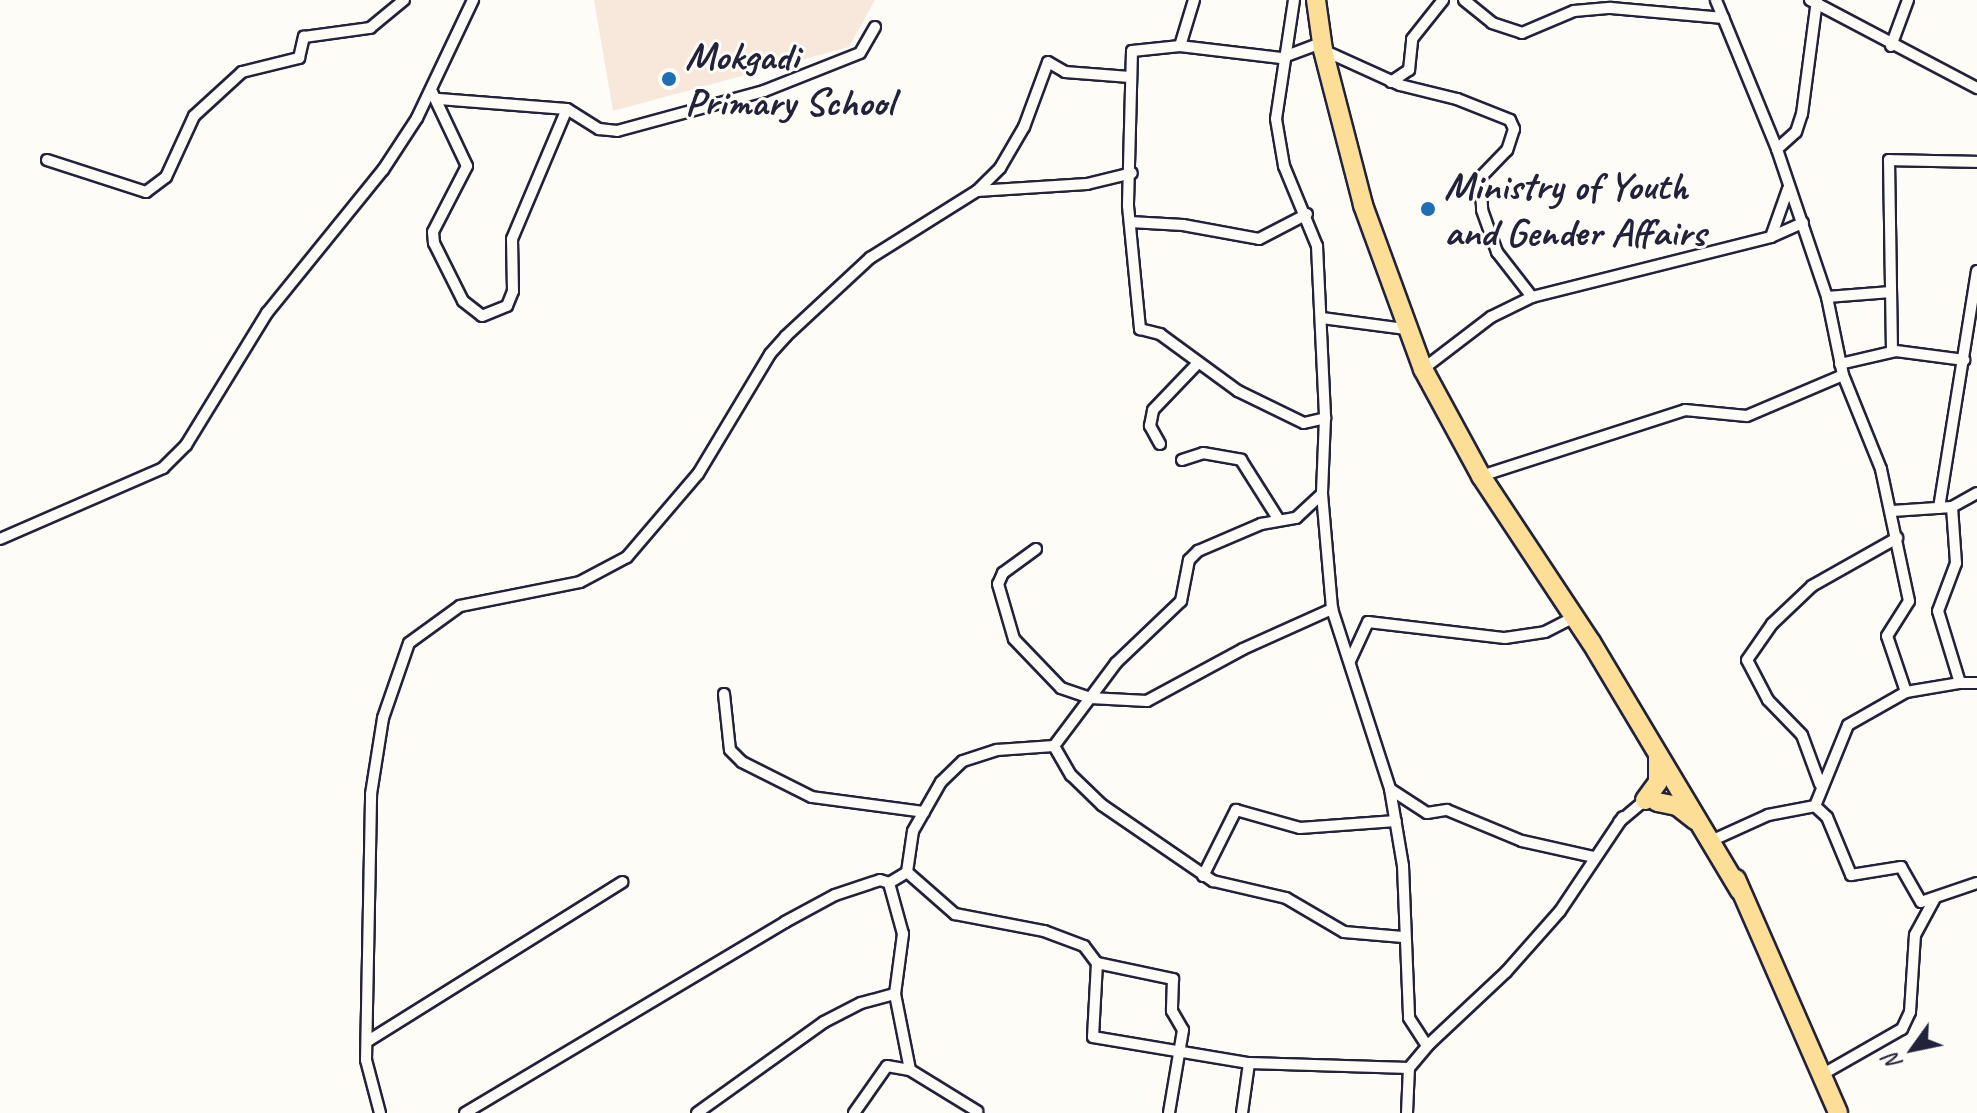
<!DOCTYPE html>
<html>
<head>
<meta charset="utf-8">
<style>
  body { margin:0 }
  #map { position:relative; width:1977px; height:1113px; overflow:hidden; background:#fdfcf7; font-family:Caveat,sans-serif }
  div>[style] { position:absolute }
  [style*='--x'] { left:calc(var(--x)*1px); top:calc(var(--y)*1px); width:calc(var(--w)*1px); rotate:calc(var(--a)*1deg) }
  .built>* { inset:0; background:#f8e8dc }
  .roads { filter:drop-shadow(2px 0 #22223b) drop-shadow(-2px 0 #22223b) drop-shadow(0 2px #22223b) drop-shadow(0 -2px #22223b) }
  .street>* { height:10px; margin:-5px; padding:0 5px; transform-origin:5px; border-radius:5px; background:#fdfcf7 }
  .highway>* { height:18px; margin:-9px; padding:0 9px; transform-origin:9px; border-radius:9px; background:#fcde96 }
  .dots>* { width:22px; height:22px; translate:-50% -50%; box-sizing:border-box; border:4px solid #fdfcf7; border-radius:50% }
  span { translate:-50% -50%; white-space:nowrap; text-align:center; line-height:1.15; -webkit-text-stroke:6px #fdfcf7; paint-order:stroke }
  .poi-label { font-size:40px; color:#22223b; font-weight:700 }
  .left { translate:0 -50%; text-align:left }
  .north { position:absolute; left:1873px; top:1009px; width:80px; height:80px; -webkit-text-stroke:6px #fdfcf7; paint-order:stroke; rotate:237deg; font-size:22px; font-weight:700; line-height:32px; text-align:center; color:#22223b }
  .north::after { content:''; display:block; margin:auto; width:28px; height:36px; background:#22223b; clip-path:polygon(50% 0,100% 100%,50% 72%,0 100%) }
</style>
</head>
<body>
<div id="map">
  <div class="built">
    <div style="clip-path:polygon(594px 0,875px 0,849px 47px,613px 111px)"></div>
  </div>
  <div class="roads">
    <div class="street">
      <div style="--x:1294;--y:0;--w:120;--a:98.6"></div>
      <div style="--x:1276;--y:119;--w:48;--a:80.3"></div>
      <div style="--x:1284;--y:166;--w:87;--a:67.6"></div>
      <div style="--x:1317;--y:246;--w:172;--a:87.3"></div>
      <div style="--x:1325;--y:418;--w:76;--a:92.3"></div>
      <div style="--x:1322;--y:494;--w:115;--a:85"></div>
      <div style="--x:1332;--y:609;--w:189;--a:72.1"></div>
      <div style="--x:1390;--y:789;--w:78;--a:80.4"></div>
      <div style="--x:1403;--y:866;--w:152;--a:87.7"></div>
      <div style="--x:1409;--y:1018;--w:33;--a:57"></div>
      <div style="--x:1427;--y:1046;--w:108;--a:-43.1"></div>
      <div style="--x:1506;--y:972;--w:81;--a:-48.5"></div>
      <div style="--x:1560;--y:911;--w:113;--a:-56.2"></div>
      <div style="--x:1464;--y:0;--w:36;--a:39"></div>
      <div style="--x:1492;--y:23;--w:32;--a:18"></div>
      <div style="--x:1522;--y:33;--w:56;--a:-22.9"></div>
      <div style="--x:1574;--y:11;--w:37;--a:-5"></div>
      <div style="--x:1611;--y:8;--w:113;--a:5.1"></div>
      <div style="--x:1810;--y:0;--w:189;--a:27.8"></div>
      <div style="--x:1321;--y:43;--w:43;--a:159.4"></div>
      <div style="--x:1281;--y:58;--w:102;--a:-173.2"></div>
      <div style="--x:1180;--y:46;--w:48;--a:174.1"></div>
      <div style="--x:1132;--y:51;--w:155;--a:91.5"></div>
      <div style="--x:1128;--y:206;--w:124;--a:84.4"></div>
      <div style="--x:1140;--y:329;--w:21;--a:14"></div>
      <div style="--x:1160;--y:334;--w:97;--a:36.2"></div>
      <div style="--x:1238;--y:391;--w:73;--a:25.9"></div>
      <div style="--x:1304;--y:423;--w:22;--a:-13"></div>
      <div style="--x:1180;--y:46;--w:48;--a:-73.1"></div>
      <div style="--x:1891;--y:46;--w:49;--a:-69.7"></div>
      <div style="--x:1323;--y:50;--w:85;--a:24.4"></div>
      <div style="--x:1400;--y:85;--w:59;--a:13.8"></div>
      <div style="--x:1457;--y:99;--w:57;--a:21.6"></div>
      <div style="--x:1510;--y:120;--w:10;--a:66"></div>
      <div style="--x:1514;--y:129;--w:22;--a:108"></div>
      <div style="--x:1507;--y:150;--w:39;--a:134"></div>
      <div style="--x:1480;--y:178;--w:32;--a:86"></div>
      <div style="--x:1482;--y:210;--w:45;--a:70.3"></div>
      <div style="--x:1497;--y:252;--w:57;--a:52.1"></div>
      <div style="--x:1391;--y:82;--w:22;--a:-34"></div>
      <div style="--x:1409;--y:70;--w:31;--a:-84"></div>
      <div style="--x:1412;--y:39;--w:50;--a:-51.5"></div>
      <div style="--x:431;--y:90;--w:84;--a:64.7"></div>
      <div style="--x:467;--y:166;--w:74;--a:117.3"></div>
      <div style="--x:433;--y:232;--w:11;--a:85"></div>
      <div style="--x:434;--y:243;--w:65;--a:63.4"></div>
      <div style="--x:463;--y:301;--w:24;--a:38"></div>
      <div style="--x:482;--y:316;--w:27;--a:-22"></div>
      <div style="--x:507;--y:306;--w:16;--a:-68"></div>
      <div style="--x:513;--y:291;--w:52;--a:-91.1"></div>
      <div style="--x:512;--y:239;--w:141;--a:-67.1"></div>
      <div style="--x:439;--y:99;--w:128;--a:4.5"></div>
      <div style="--x:567;--y:109;--w:38;--a:32"></div>
      <div style="--x:599;--y:129;--w:18;--a:6"></div>
      <div style="--x:617;--y:131;--w:152;--a:-15.2"></div>
      <div style="--x:764;--y:91;--w:103;--a:-21.6"></div>
      <div style="--x:860;--y:53;--w:30;--a:-60"></div>
      <div style="--x:1777;--y:149;--w:25;--a:-42"></div>
      <div style="--x:1796;--y:132;--w:19;--a:-72"></div>
      <div style="--x:1802;--y:114;--w:115;--a:-82.5"></div>
      <div style="--x:47;--y:160;--w:104;--a:17.9"></div>
      <div style="--x:146;--y:192;--w:25;--a:-37"></div>
      <div style="--x:166;--y:177;--w:67;--a:-65.3"></div>
      <div style="--x:194;--y:116;--w:65;--a:-42.5"></div>
      <div style="--x:242;--y:72;--w:59;--a:-13.8"></div>
      <div style="--x:299;--y:58;--w:22;--a:-77"></div>
      <div style="--x:304;--y:37;--w:67;--a:-7.8"></div>
      <div style="--x:370;--y:28;--w:44;--a:-39.5"></div>
      <div style="--x:977;--y:191;--w:110;--a:-3.6"></div>
      <div style="--x:1087;--y:184;--w:46;--a:-13.7"></div>
      <div style="--x:1130;--y:222;--w:53;--a:3.2"></div>
      <div style="--x:1183;--y:225;--w:77;--a:10.4"></div>
      <div style="--x:1259;--y:239;--w:54;--a:-27.5"></div>
      <div style="--x:1771;--y:237;--w:51;--a:-70.5"></div>
      <div style="--x:1827;--y:297;--w:64;--a:-4.5"></div>
      <div style="--x:1322;--y:318;--w:85;--a:7.5"></div>
      <div style="--x:1892;--y:351;--w:191;--a:-90.9"></div>
      <div style="--x:1889;--y:160;--w:88;--a:1.3"></div>
      <div style="--x:1840;--y:364;--w:57;--a:-13.1"></div>
      <div style="--x:1896;--y:351;--w:69;--a:7.5"></div>
      <div style="--x:1423;--y:369;--w:86;--a:-37.4"></div>
      <div style="--x:1491;--y:317;--w:46;--a:-26"></div>
      <div style="--x:1532;--y:297;--w:246;--a:-14.1"></div>
      <div style="--x:1771;--y:237;--w:35;--a:-24"></div>
      <div style="--x:1160;--y:444;--w:21;--a:-119"></div>
      <div style="--x:1150;--y:426;--w:16;--a:-79"></div>
      <div style="--x:1153;--y:410;--w:65;--a:-46.2"></div>
      <div style="--x:1182;--y:460;--w:22;--a:-18"></div>
      <div style="--x:1203;--y:453;--w:39;--a:10"></div>
      <div style="--x:1241;--y:460;--w:71;--a:57.7"></div>
      <div style="--x:1481;--y:476;--w:214;--a:-17.9"></div>
      <div style="--x:1685;--y:410;--w:62;--a:5.5"></div>
      <div style="--x:1747;--y:416;--w:104;--a:-23.1"></div>
      <div style="--x:1939;--y:508;--w:240;--a:-80.9"></div>
      <div style="--x:1892;--y:511;--w:60;--a:-3.8"></div>
      <div style="--x:1952;--y:507;--w:29;--a:-29"></div>
      <div style="--x:0;--y:539;--w:178;--a:-23.5"></div>
      <div style="--x:163;--y:468;--w:33;--a:-45"></div>
      <div style="--x:186;--y:445;--w:155;--a:-58.5"></div>
      <div style="--x:267;--y:313;--w:184;--a:-51"></div>
      <div style="--x:383;--y:170;--w:62;--a:-56.8"></div>
      <div style="--x:417;--y:118;--w:131;--a:-64.6"></div>
      <div style="--x:1036;--y:549;--w:41;--a:144"></div>
      <div style="--x:1003;--y:573;--w:12;--a:114"></div>
      <div style="--x:998;--y:584;--w:57;--a:73.8"></div>
      <div style="--x:1014;--y:639;--w:68;--a:46.2"></div>
      <div style="--x:1061;--y:688;--w:31;--a:19"></div>
      <div style="--x:1090;--y:698;--w:44;--a:-53.4"></div>
      <div style="--x:1116;--y:663;--w:90;--a:-43.6"></div>
      <div style="--x:1181;--y:601;--w:42;--a:-79"></div>
      <div style="--x:1189;--y:560;--w:13;--a:-45"></div>
      <div style="--x:1198;--y:551;--w:69;--a:-23.2"></div>
      <div style="--x:1261;--y:524;--w:36;--a:-10"></div>
      <div style="--x:1296;--y:518;--w:35;--a:-43"></div>
      <div style="--x:1350;--y:661;--w:43;--a:-65.2"></div>
      <div style="--x:1368;--y:622;--w:138;--a:6.7"></div>
      <div style="--x:1505;--y:638;--w:40;--a:-8.5"></div>
      <div style="--x:1545;--y:632;--w:34;--a:-27"></div>
      <div style="--x:1960;--y:683;--w:17;--a:0"></div>
      <div style="--x:1906;--y:692;--w:55;--a:-9.5"></div>
      <div style="--x:1960;--y:683;--w:75;--a:-107"></div>
      <div style="--x:1938;--y:611;--w:51;--a:-69.4"></div>
      <div style="--x:1956;--y:563;--w:56;--a:-94.1"></div>
      <div style="--x:724;--y:694;--w:56;--a:83.9"></div>
      <div style="--x:730;--y:750;--w:17;--a:45"></div>
      <div style="--x:742;--y:762;--w:78;--a:26.6"></div>
      <div style="--x:812;--y:797;--w:113;--a:7.6"></div>
      <div style="--x:1054;--y:746;--w:34;--a:60"></div>
      <div style="--x:1071;--y:775;--w:43;--a:44.1"></div>
      <div style="--x:1102;--y:805;--w:135;--a:34.4"></div>
      <div style="--x:1213;--y:881;--w:75;--a:13.1"></div>
      <div style="--x:1286;--y:898;--w:67;--a:30.4"></div>
      <div style="--x:1344;--y:932;--w:59;--a:4.8"></div>
      <div style="--x:1820;--y:784;--w:52;--a:-110.2"></div>
      <div style="--x:1802;--y:735;--w:49;--a:-134.2"></div>
      <div style="--x:1768;--y:700;--w:45;--a:-117.7"></div>
      <div style="--x:1747;--y:660;--w:44;--a:-55.2"></div>
      <div style="--x:1772;--y:624;--w:55;--a:-43.5"></div>
      <div style="--x:1812;--y:586;--w:98;--a:-29.5"></div>
      <div style="--x:1390;--y:789;--w:44;--a:33"></div>
      <div style="--x:1427;--y:813;--w:20;--a:-9"></div>
      <div style="--x:1447;--y:810;--w:81;--a:22.5"></div>
      <div style="--x:1522;--y:841;--w:74;--a:12.5"></div>
      <div style="--x:1815;--y:806;--w:16;--a:43"></div>
      <div style="--x:1827;--y:817;--w:63;--a:67.5"></div>
      <div style="--x:1851;--y:875;--w:51;--a:-9.1"></div>
      <div style="--x:1901;--y:867;--w:40;--a:60.3"></div>
      <div style="--x:1921;--y:902;--w:59;--a:-18.7"></div>
      <div style="--x:1619;--y:822;--w:35;--a:-40"></div>
      <div style="--x:1713;--y:840;--w:60;--a:-24.4"></div>
      <div style="--x:1768;--y:815;--w:48;--a:-10.8"></div>
      <div style="--x:1815;--y:806;--w:87;--a:-67.8"></div>
      <div style="--x:1848;--y:725;--w:67;--a:-29.6"></div>
      <div style="--x:1906;--y:692;--w:59;--a:-108.7"></div>
      <div style="--x:1887;--y:636;--w:41;--a:-57.8"></div>
      <div style="--x:1909;--y:601;--w:135;--a:-102"></div>
      <div style="--x:1881;--y:469;--w:101;--a:-112"></div>
      <div style="--x:1843;--y:375;--w:80;--a:-101.6"></div>
      <div style="--x:1827;--y:297;--w:156;--a:-108.7"></div>
      <div style="--x:1777;--y:149;--w:161;--a:-112.3"></div>
      <div style="--x:907;--y:872;--w:64;--a:41.2"></div>
      <div style="--x:955;--y:914;--w:91;--a:10.8"></div>
      <div style="--x:1044;--y:931;--w:43;--a:20.6"></div>
      <div style="--x:1084;--y:946;--w:21;--a:53"></div>
      <div style="--x:1097;--y:963;--w:78;--a:11.9"></div>
      <div style="--x:1173;--y:979;--w:32;--a:92"></div>
      <div style="--x:1172;--y:1011;--w:22;--a:60"></div>
      <div style="--x:1183;--y:1030;--w:84;--a:99.6"></div>
      <div style="--x:1203;--y:876;--w:74;--a:-63.4"></div>
      <div style="--x:1236;--y:810;--w:66;--a:15.7"></div>
      <div style="--x:1300;--y:828;--w:96;--a:-4.2"></div>
      <div style="--x:1097;--y:963;--w:74;--a:93.1"></div>
      <div style="--x:1093;--y:1037;--w:158;--a:9.5"></div>
      <div style="--x:1249;--y:1063;--w:160;--a:1.8"></div>
      <div style="--x:895;--y:994;--w:77;--a:78.8"></div>
      <div style="--x:368;--y:1041;--w:300;--a:-32"></div>
      <div style="--x:1823;--y:1074;--w:91;--a:-29.7"></div>
      <div style="--x:1902;--y:1029;--w:19;--a:-65"></div>
      <div style="--x:1910;--y:1012;--w:77;--a:-86.3"></div>
      <div style="--x:1915;--y:935;--w:42;--a:-61.6"></div>
      <div style="--x:380;--y:1113;--w:55;--a:-104.8"></div>
      <div style="--x:366;--y:1060;--w:266;--a:-88.9"></div>
      <div style="--x:371;--y:794;--w:77;--a:-81"></div>
      <div style="--x:383;--y:718;--w:79;--a:-70.9"></div>
      <div style="--x:409;--y:643;--w:63;--a:-36"></div>
      <div style="--x:460;--y:606;--w:122;--a:-11.3"></div>
      <div style="--x:580;--y:582;--w:53;--a:-28"></div>
      <div style="--x:627;--y:557;--w:109;--a:-49.5"></div>
      <div style="--x:698;--y:474;--w:140;--a:-59"></div>
      <div style="--x:770;--y:354;--w:24;--a:-48"></div>
      <div style="--x:786;--y:336;--w:115;--a:-42.9"></div>
      <div style="--x:870;--y:258;--w:126;--a:-32.1"></div>
      <div style="--x:977;--y:191;--w:33;--a:-45"></div>
      <div style="--x:1000;--y:168;--w:48;--a:-59.7"></div>
      <div style="--x:1024;--y:127;--w:69;--a:-69.7"></div>
      <div style="--x:1048;--y:62;--w:20;--a:30"></div>
      <div style="--x:1065;--y:72;--w:65;--a:4.4"></div>
      <div style="--x:465;--y:1113;--w:373;--a:-30.8"></div>
      <div style="--x:785;--y:922;--w:57;--a:-28.4"></div>
      <div style="--x:835;--y:895;--w:47;--a:-18.4"></div>
      <div style="--x:880;--y:880;--w:9;--a:18"></div>
      <div style="--x:889;--y:883;--w:21;--a:-31"></div>
      <div style="--x:907;--y:872;--w:41;--a:-81.7"></div>
      <div style="--x:913;--y:831;--w:56;--a:-60.3"></div>
      <div style="--x:941;--y:782;--w:30;--a:-44"></div>
      <div style="--x:963;--y:761;--w:36;--a:-18"></div>
      <div style="--x:997;--y:750;--w:57;--a:-4"></div>
      <div style="--x:1054;--y:746;--w:60;--a:-53.1"></div>
      <div style="--x:1090;--y:698;--w:57;--a:3"></div>
      <div style="--x:1147;--y:701;--w:109;--a:-28.4"></div>
      <div style="--x:1243;--y:649;--w:98;--a:-24.2"></div>
      <div style="--x:697;--y:1113;--w:156;--a:-35.6"></div>
      <div style="--x:824;--y:1022;--w:42;--a:-27.2"></div>
      <div style="--x:861;--y:1003;--w:35;--a:-15"></div>
      <div style="--x:895;--y:994;--w:61;--a:-82.4"></div>
      <div style="--x:903;--y:934;--w:53;--a:-105.4"></div>
      <div style="--x:854;--y:1113;--w:57;--a:-54.9"></div>
      <div style="--x:887;--y:1066;--w:23;--a:10"></div>
      <div style="--x:910;--y:1070;--w:79;--a:31.5"></div>
      <div style="--x:1242;--y:1113;--w:50;--a:-82"></div>
      <div style="--x:1407;--y:1113;--w:45;--a:-87.5"></div>
      <div style="--x:1409;--y:1068;--w:33;--a:-50"></div>
    </div>
    <div class="highway">
      <div style="--x:1316;--y:0;--w:50;--a:82"></div>
      <div style="--x:1323;--y:50;--w:160;--a:75.5"></div>
      <div style="--x:1363;--y:205;--w:175;--a:69.9"></div>
      <div style="--x:1423;--y:369;--w:122;--a:61.5"></div>
      <div style="--x:1481;--y:476;--w:199;--a:56.5"></div>
      <div style="--x:1591;--y:642;--w:290;--a:59.1"></div>
      <div style="--x:1645;--y:800;--w:22;--a:-54"></div>
      <div style="--x:1658;--y:782;--w:27;--a:-90"></div>
      <div style="--x:1657;--y:802;--w:20;--a:11"></div>
      <div style="--x:1677;--y:806;--w:23;--a:38"></div>
      <div style="--x:1736;--y:879;--w:255;--a:66.4"></div>
    </div>
  </div>
  <div class="dots">
    <div style="left:669px;top:79px;background:#1f6fb2"></div>
    <div style="left:1428px;top:209px;background:#1f6fb2"></div>
  </div>
  <div class="poi-label">
    <span class="left" style="left:685px;top:79px">Mokgadi<br>Primary School</span>
    <span class="left" style="left:1444px;top:209px">Ministry of Youth<br>and Gender Affairs</span>
  </div>
  <div class="north">N</div>
</div>
</body>
</html>
